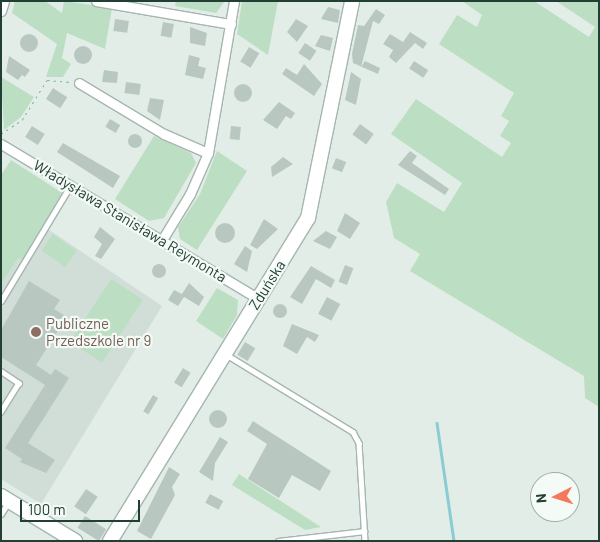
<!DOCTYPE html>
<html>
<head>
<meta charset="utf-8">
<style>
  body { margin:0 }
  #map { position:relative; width:600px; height:542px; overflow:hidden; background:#e3ede8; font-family:Barlow,sans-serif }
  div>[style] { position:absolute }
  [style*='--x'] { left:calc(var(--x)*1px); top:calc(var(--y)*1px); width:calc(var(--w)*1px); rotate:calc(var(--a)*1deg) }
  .built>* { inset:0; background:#d1ddd7 }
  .green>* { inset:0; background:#bcdfc3; transform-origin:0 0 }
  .stream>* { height:2.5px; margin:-1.25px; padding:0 1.25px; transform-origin:1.25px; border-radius:1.25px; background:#8accd3 }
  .building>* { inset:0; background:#b8c8c1; transform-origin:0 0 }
  .round { border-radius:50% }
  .path>* { height:1px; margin-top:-0.5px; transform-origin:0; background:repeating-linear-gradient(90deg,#83b2a1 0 2.5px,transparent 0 6.5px) }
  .roads { filter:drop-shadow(1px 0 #a5b5af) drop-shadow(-1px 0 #a5b5af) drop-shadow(0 1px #a5b5af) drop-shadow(0 -1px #a5b5af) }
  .lane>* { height:4.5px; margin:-2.25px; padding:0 2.25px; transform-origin:2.25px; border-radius:2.25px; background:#fff }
  .street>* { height:9px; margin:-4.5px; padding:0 4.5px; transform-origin:4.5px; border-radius:4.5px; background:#fff }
  .secondary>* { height:14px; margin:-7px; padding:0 7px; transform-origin:7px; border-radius:7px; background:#fff }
  .dots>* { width:14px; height:14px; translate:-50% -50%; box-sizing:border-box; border:2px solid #f4faf6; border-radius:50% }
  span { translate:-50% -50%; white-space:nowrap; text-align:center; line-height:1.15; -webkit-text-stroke:4.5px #f4faf6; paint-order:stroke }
  .street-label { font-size:15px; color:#223f36 }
  .education-label { font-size:15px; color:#785e54 }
  .left { translate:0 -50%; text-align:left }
  .frame { position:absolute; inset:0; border:2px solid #223f36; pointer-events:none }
  .north { position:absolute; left:530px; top:472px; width:50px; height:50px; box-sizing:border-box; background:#f4faf6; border:1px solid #a0afa9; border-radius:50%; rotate:265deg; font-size:14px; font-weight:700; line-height:20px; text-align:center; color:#223f36 }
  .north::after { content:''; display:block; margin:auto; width:18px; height:22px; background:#f5785a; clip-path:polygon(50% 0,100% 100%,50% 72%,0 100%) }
  .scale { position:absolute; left:20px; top:500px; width:120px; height:22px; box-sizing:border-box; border:2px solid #223f36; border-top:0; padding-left:6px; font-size:15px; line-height:18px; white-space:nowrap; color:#223f36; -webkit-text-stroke:4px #f4faf6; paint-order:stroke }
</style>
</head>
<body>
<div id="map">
  <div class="built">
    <div style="clip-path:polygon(30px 217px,162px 306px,41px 504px,1px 479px,1px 263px)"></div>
  </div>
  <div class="green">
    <div style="clip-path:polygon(15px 1px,45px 1px,62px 13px,64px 1px,112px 8px,105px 49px,67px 33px,62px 58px,71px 64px,63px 77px,46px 77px,57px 44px,12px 13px)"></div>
    <div style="clip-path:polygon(176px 1px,225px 1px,216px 13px,175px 6px)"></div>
    <div style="clip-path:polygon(242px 1px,278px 1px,268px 55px,237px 34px)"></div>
    <div style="clip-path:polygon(462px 1px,534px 1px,589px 37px,595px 27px,556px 1px,599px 1px,599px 407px,585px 398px,584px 376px,410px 271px,420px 254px,394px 238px,386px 202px,397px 183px,444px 212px,462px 183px,391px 134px,416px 99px,502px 157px,511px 143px,500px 136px,509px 121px,501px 116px,514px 93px,439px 44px,457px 15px,477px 27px,482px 15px)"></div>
    <div style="clip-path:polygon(1px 77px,34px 97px,21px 117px,4px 130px)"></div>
    <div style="clip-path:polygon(154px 136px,191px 153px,196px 163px,164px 218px,149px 221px,115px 199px)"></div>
    <div style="clip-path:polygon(217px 151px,247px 171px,197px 250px,180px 239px,178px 227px,200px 194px)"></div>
    <div style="clip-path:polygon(11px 160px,64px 194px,24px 259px,18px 258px,1px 284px,1px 175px)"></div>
    <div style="left:53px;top:234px;width:29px;height:20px;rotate:35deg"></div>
    <div style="left:111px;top:279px;width:38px;height:75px;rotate:33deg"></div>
    <div style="clip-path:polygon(217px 288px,238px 300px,237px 315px,223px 339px,196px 321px)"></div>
    <div style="clip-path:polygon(239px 474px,242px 476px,321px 527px,305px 530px,232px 485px)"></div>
  </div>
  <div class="stream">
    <div style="--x:437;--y:423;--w:119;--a:81.8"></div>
  </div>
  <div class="building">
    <div style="clip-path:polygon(328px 7px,340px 10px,338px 23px,321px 19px)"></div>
    <div style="clip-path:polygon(376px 9px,385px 15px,379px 24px,373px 21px,361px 67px,365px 61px,380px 68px,378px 74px,353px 63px,352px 54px,358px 25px,364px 26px)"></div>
    <div style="left:115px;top:19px;width:14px;height:12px;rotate:8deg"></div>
    <div style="clip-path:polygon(296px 19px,308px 26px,297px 42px,287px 32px)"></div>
    <div style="left:163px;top:22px;width:11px;height:14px;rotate:10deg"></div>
    <div style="clip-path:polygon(190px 27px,207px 33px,205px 46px,190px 43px)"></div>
    <div style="clip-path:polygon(410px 32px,427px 43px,423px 49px,415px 43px,396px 63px,389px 57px,393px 50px,383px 44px,390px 34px,403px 42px)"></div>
    <div class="round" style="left:20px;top:34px;width:18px;height:18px"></div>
    <div style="clip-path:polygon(321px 35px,333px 38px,330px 51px,315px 46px)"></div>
    <div style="left:305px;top:43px;width:14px;height:12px;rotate:34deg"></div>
    <div class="round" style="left:74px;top:46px;width:18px;height:18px"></div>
    <div style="left:249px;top:47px;width:12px;height:17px;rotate:31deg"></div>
    <div style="clip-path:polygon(189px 55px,200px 58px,198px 66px,206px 68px,203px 79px,185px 75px)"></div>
    <div style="clip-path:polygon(9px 56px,30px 70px,25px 77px,22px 75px,18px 80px,6px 72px)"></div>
    <div style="left:414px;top:61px;width:17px;height:9px;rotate:33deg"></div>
    <div style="clip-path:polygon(304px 64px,322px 84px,314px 96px,282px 74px,286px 68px,297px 75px)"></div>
    <div style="clip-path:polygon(104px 70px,118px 72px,117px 83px,102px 82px)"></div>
    <div style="clip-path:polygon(351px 72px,361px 79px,356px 105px,345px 100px)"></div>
    <div style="left:126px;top:82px;width:15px;height:11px;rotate:8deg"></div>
    <div class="round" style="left:234px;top:84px;width:18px;height:18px"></div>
    <div style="left:53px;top:88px;width:17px;height:13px;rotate:33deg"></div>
    <div style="clip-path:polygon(150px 98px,164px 100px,160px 120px,147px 111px)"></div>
    <div style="clip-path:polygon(279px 102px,295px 113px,291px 119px,286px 116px,277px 129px,263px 120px)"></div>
    <div style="left:110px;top:119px;width:12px;height:9px;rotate:31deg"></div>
    <div style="left:360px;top:124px;width:17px;height:13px;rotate:36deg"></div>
    <div style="left:32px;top:126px;width:15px;height:13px;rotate:32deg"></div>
    <div style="left:231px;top:126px;width:10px;height:13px;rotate:6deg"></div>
    <div class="round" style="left:128px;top:134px;width:14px;height:14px"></div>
    <div style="clip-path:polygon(63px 143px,120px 176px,113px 188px,57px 152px)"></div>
    <div style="clip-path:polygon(410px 151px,417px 156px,412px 163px,449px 189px,445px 195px,398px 165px)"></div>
    <div style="clip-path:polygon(283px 157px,293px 164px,272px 177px,271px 167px)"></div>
    <div style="left:336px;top:158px;width:11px;height:11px;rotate:22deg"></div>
    <div style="clip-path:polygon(345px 213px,360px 223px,350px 239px,337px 231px)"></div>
    <div style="clip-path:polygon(264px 219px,278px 229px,257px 249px,250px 245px)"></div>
    <div class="round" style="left:215px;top:223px;width:20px;height:20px"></div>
    <div style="clip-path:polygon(100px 227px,115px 239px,101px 259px,95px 256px,102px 244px,94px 237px)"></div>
    <div style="clip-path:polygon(326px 231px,337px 237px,330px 249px,313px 241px)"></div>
    <div style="clip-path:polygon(245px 246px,252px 251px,247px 272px,234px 264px)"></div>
    <div class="round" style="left:152px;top:264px;width:14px;height:14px"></div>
    <div style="left:345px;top:265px;width:9px;height:18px;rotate:21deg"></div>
    <div style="clip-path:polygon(311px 266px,335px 280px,331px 288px,316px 279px,302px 304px,290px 297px)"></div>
    <div style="clip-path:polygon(29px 281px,60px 300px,54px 309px,67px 317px,36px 365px,51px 375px,55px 369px,69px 378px,28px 443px,55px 460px,46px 473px,20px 462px,22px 459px,5px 448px,45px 385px,1px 357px,1px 330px)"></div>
    <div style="clip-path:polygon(189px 283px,204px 297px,199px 306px,184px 297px,178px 306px,168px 300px,174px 290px,182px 294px)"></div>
    <div style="left:327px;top:297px;width:15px;height:19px;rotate:28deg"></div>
    <div class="round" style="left:273px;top:304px;width:14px;height:14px"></div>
    <div style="clip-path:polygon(292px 324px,319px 335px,315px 342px,307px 337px,297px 354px,283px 346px)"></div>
    <div style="left:245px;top:342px;width:12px;height:15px;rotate:31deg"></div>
    <div style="left:183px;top:368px;width:9px;height:17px;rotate:32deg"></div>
    <div style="left:153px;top:395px;width:6px;height:19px;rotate:31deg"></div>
    <div class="round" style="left:209px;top:410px;width:18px;height:18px"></div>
    <div style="clip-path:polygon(253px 421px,331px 471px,320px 491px,292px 475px,279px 498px,248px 479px,267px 444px,247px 431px)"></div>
    <div style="clip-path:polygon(220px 437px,228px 442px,215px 463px,213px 481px,199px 472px)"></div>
    <div style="clip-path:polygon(169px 467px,180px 474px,172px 487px,175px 495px,151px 539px,137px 531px)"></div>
    <div style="left:86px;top:489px;width:14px;height:21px;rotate:34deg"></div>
    <div style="left:210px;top:494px;width:15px;height:10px;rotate:28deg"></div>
    <div style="left:85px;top:516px;width:25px;height:14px;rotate:32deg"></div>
  </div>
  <div class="path">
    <div style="--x:1;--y:134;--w:25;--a:-34"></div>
    <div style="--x:22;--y:120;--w:47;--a:-58"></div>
    <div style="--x:47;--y:80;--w:24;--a:5"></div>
  </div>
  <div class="roads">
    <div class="lane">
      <div style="--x:1;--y:301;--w:134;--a:-59"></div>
      <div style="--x:227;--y:355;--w:148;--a:31.4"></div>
      <div style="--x:353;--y:432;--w:13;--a:61"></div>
      <div style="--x:359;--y:443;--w:98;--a:86.5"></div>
      <div style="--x:1;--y:371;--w:22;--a:34"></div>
      <div style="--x:19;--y:383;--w:34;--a:122"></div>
      <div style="--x:1;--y:514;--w:13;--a:-58"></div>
      <div style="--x:278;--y:541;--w:87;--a:-6.6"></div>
    </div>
    <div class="street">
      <div style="--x:96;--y:1;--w:137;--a:9.7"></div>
      <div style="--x:1;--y:11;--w:10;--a:-73"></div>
      <div style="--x:79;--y:83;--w:99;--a:31"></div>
      <div style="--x:164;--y:134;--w:48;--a:23.4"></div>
      <div style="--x:1;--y:144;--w:301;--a:31"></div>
      <div style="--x:162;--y:240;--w:54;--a:-58.7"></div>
      <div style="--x:190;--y:194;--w:45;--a:-66.3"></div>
      <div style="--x:208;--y:153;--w:154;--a:-80.3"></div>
    </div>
    <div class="secondary">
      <div style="--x:1;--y:496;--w:87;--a:31.3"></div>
      <div style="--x:110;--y:541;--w:379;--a:-58.5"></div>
      <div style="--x:308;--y:218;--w:221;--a:-78.5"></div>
    </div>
  </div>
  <div class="dots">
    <div style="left:36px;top:332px;background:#8d6e63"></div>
  </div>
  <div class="street-label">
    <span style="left:130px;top:221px;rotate:31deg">Władysława Stanisława Reymonta</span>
    <span style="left:267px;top:285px;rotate:-58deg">Zduńska</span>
  </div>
  <div class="education-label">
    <span class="left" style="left:46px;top:332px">Publiczne<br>Przedszkole nr 9</span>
  </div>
  <div class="frame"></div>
  <div class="north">N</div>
  <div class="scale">100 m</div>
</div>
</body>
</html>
